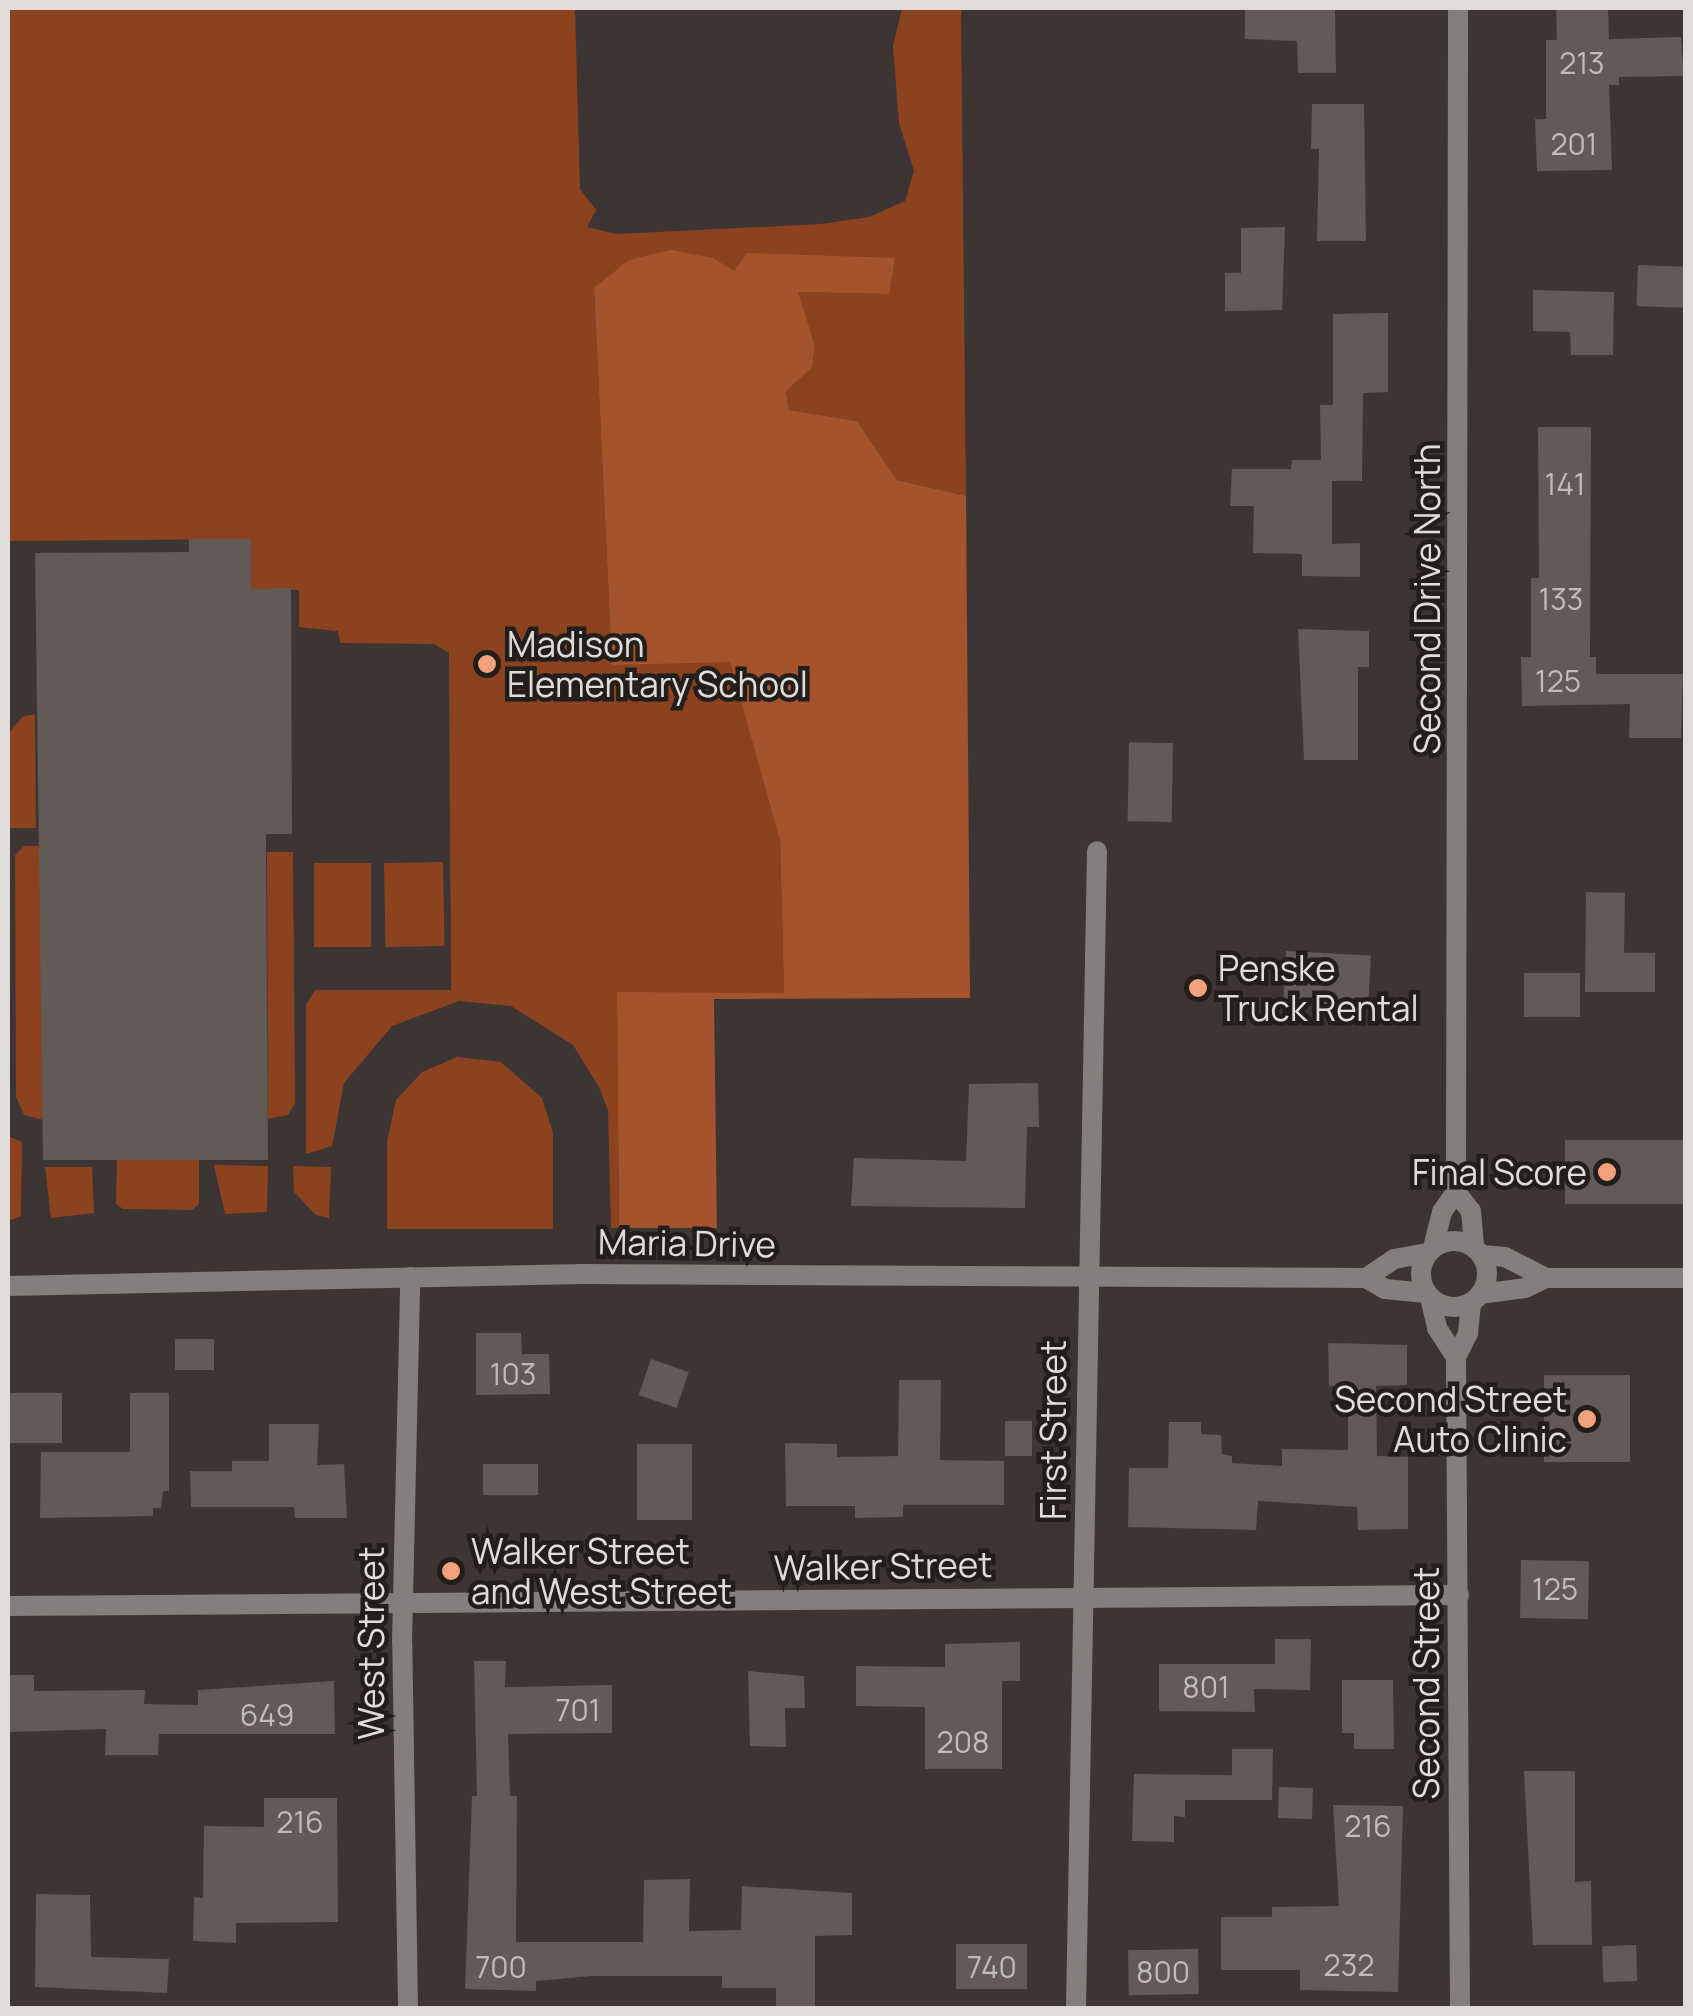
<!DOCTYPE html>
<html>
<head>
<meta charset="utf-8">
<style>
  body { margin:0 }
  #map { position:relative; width:1693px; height:2016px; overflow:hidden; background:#3c3533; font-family:Manrope,sans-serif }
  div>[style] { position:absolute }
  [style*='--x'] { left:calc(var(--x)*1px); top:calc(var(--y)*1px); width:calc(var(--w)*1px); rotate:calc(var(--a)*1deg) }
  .green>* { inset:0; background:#8d421f; transform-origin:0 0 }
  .forest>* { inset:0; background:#a4532d }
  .building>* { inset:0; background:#615a57; transform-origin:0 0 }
  .minor>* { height:20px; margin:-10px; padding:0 10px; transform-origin:10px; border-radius:10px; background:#837f7e }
  .tertiary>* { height:20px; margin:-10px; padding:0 10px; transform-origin:10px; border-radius:10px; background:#837f7e }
  .tertiary>.ring { margin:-10px; padding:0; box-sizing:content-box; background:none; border:20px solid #837f7e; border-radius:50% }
  .dots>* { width:28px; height:28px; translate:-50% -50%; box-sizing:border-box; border:5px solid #211e1c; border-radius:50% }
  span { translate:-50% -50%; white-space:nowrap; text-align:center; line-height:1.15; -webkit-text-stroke:9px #211e1c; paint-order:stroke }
  .number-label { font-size:30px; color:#c0bcb9 }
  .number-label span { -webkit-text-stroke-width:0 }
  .street-label { font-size:35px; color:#e0dcda }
  .poi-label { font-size:35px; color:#e0dcda }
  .left { translate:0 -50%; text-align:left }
  .right { translate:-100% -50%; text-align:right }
  .frame { position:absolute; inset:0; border:10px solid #e0dcda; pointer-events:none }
</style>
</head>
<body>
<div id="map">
  <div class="green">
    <div style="clip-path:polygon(8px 8px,575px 8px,580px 189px,596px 210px,587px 227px,616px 234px,821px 224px,869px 217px,905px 201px,914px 171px,899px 123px,893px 46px,902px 9px,961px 8px,966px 496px,897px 480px,857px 421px,789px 410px,786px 391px,812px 368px,815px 346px,797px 292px,888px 294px,895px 258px,594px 288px,612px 664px,730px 661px,780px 841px,784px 994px,617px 993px,619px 1228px,611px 1228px,608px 1110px,599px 1087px,573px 1045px,511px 1006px,459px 1001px,392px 1026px,344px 1083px,332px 1146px,306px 1154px,306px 1005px,315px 990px,451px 990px,449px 653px,434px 644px,340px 643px,338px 631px,299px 627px,299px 590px,251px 589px,250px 539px,8px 541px)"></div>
    <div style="clip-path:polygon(35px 714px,36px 828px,8px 828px,8px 734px,22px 717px)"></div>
    <div style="clip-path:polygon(24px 846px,42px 846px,43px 1120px,24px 1115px,16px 1097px,15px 855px)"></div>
    <div style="clip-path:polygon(267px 852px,293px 852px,295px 1103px,288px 1115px,268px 1119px)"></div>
    <div style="left:443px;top:862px;width:84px;height:59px;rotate:89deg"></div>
    <div style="left:314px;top:863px;width:57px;height:84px"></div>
    <div style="clip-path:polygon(457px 1057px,501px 1062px,542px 1098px,553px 1133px,553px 1229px,387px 1229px,387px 1142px,396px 1100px,422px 1072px)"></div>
    <div style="clip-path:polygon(8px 1136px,22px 1142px,21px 1216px,8px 1221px)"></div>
    <div style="clip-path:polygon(117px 1160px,199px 1160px,199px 1204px,192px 1210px,123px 1209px,116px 1204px)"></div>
    <div style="clip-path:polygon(214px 1165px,268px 1166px,267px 1212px,225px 1214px)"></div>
    <div style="clip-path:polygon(293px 1166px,331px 1167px,329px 1218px,316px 1215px,294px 1192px)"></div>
    <div style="clip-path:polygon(45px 1167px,92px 1167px,94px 1213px,51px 1218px)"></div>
  </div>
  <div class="forest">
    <div style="clip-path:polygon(671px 250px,713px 258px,734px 271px,747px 253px,895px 258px,889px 294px,798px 292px,815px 346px,812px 368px,786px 391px,789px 410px,857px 421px,897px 480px,966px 496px,970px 998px,714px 999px,717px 1228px,619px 1228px,617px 992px,784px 993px,780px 841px,730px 662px,612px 665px,594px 288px,629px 260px)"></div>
  </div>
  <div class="building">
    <div style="clip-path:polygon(1245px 8px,1335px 8px,1336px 73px,1298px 73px,1297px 41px,1245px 39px)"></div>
    <div style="clip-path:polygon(1556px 8px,1608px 8px,1609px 39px,1681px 37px,1684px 76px,1619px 77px,1619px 85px,1609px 85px,1612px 170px,1537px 171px,1535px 119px,1546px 119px,1546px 40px,1557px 40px)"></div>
    <div style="clip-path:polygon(1312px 104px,1364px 104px,1366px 241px,1317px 241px,1319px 149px,1311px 149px)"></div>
    <div style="clip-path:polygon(1285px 227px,1282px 310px,1225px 311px,1225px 273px,1241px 273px,1241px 228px)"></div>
    <div style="left:1638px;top:265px;width:48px;height:41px;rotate:2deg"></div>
    <div style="clip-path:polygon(1533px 290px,1614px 292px,1613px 355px,1571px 355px,1570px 332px,1533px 331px)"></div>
    <div style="clip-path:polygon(1388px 313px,1388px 392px,1363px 393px,1362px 481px,1332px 481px,1332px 544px,1360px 543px,1360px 577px,1302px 576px,1302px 554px,1253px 553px,1254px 506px,1230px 506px,1232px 469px,1291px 469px,1292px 460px,1321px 460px,1320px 405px,1333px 405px,1333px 314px)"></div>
    <div style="clip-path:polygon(1538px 427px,1591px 427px,1590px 657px,1596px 657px,1596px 674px,1683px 674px,1681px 738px,1629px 738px,1630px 704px,1522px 706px,1521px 657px,1531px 657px,1531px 578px,1539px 578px)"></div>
    <div style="clip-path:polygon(189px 539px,251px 539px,251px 589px,291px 588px,292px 834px,266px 834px,268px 1160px,43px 1160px,35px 553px,189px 552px)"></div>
    <div style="clip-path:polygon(1298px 629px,1369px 631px,1369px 667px,1358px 667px,1358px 760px,1304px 760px)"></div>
    <div style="left:1173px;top:743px;width:79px;height:44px;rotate:91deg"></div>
    <div style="clip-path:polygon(1586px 892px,1625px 893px,1624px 953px,1655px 953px,1655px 992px,1585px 992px)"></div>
    <div style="left:1286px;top:951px;width:85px;height:51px;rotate:3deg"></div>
    <div style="left:1524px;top:973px;width:56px;height:44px"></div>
    <div style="clip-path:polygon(1038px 1083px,1039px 1127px,1027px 1127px,1025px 1208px,851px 1206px,854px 1158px,966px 1161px,969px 1084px)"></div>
    <div style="left:1565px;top:1140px;width:121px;height:64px"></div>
    <div style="clip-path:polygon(476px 1333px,521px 1333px,522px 1354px,549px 1354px,550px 1394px,476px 1395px)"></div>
    <div style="left:214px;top:1339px;width:31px;height:39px;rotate:90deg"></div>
    <div style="clip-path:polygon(1328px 1343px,1407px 1345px,1407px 1385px,1376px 1386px,1377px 1456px,1408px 1457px,1408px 1529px,1358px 1530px,1357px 1507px,1258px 1501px,1256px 1530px,1128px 1527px,1129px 1468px,1168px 1468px,1169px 1422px,1201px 1422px,1201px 1434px,1221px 1435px,1222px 1454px,1232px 1456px,1232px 1463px,1282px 1466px,1282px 1449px,1348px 1450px,1348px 1386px,1329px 1386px)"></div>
    <div style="left:651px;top:1359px;width:40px;height:38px;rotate:19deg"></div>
    <div style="left:1544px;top:1375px;width:86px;height:87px"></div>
    <div style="clip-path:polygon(899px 1380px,941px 1380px,940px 1460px,1004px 1461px,1004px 1505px,903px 1505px,903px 1517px,855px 1518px,855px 1506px,786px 1506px,785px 1443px,837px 1444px,837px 1457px,898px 1456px)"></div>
    <div style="left:8px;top:1393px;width:54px;height:50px"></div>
    <div style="clip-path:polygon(130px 1393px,169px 1393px,169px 1491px,163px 1491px,161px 1508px,153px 1508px,153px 1516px,40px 1518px,41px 1452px,130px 1452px)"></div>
    <div style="left:1032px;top:1421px;width:35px;height:27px;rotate:90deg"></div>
    <div style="clip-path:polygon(269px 1424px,319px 1424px,317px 1465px,344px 1464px,347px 1518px,295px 1518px,294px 1507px,191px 1507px,190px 1471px,232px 1471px,232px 1461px,269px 1461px)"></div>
    <div style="left:637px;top:1444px;width:55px;height:76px"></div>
    <div style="left:483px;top:1464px;width:55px;height:31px"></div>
    <div style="left:1521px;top:1560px;width:68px;height:58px;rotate:1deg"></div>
    <div style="clip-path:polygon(1275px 1639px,1311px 1639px,1310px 1690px,1254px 1689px,1255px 1712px,1159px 1711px,1159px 1664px,1275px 1664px)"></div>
    <div style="clip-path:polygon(1020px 1642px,1020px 1681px,1002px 1681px,1002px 1769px,925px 1769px,925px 1707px,856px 1706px,856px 1666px,945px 1667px,945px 1644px)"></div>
    <div style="clip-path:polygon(474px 1661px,506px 1661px,505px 1687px,612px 1685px,612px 1733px,508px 1734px,510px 1796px,517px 1796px,516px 1942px,643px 1942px,644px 1880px,690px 1879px,689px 1931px,741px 1930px,742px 1886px,852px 1893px,852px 1935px,815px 1936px,815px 2008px,776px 2008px,776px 1988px,722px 1988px,722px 1976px,592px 1976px,536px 1981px,536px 1991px,465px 1989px,472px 1796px,477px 1796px)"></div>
    <div style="clip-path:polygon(748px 1671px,804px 1676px,805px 1708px,785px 1708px,786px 1747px,750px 1746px)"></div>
    <div style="clip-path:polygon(8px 1675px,34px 1675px,34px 1691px,145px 1690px,144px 1704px,198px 1705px,198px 1690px,334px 1681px,335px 1734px,159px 1734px,158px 1755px,105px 1755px,106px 1729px,8px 1732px)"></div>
    <div style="clip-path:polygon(1342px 1680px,1393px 1680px,1394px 1749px,1354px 1749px,1354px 1733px,1342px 1733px)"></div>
    <div style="clip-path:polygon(1232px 1749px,1273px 1749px,1272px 1800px,1185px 1800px,1185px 1817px,1174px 1816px,1174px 1842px,1132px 1841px,1134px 1774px,1232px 1775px)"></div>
    <div style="clip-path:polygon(1524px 1771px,1575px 1771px,1575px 1882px,1591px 1881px,1592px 1945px,1533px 1945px)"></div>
    <div style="left:1279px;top:1787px;width:34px;height:31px;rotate:2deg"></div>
    <div style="clip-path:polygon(264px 1798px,337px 1798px,338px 1922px,236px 1923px,236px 1943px,193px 1941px,194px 1897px,203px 1898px,204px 1826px,264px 1827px)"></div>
    <div style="clip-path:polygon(1333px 1805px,1403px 1806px,1398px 1992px,1300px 1990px,1300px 1970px,1221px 1970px,1221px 1917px,1272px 1917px,1272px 1907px,1339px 1906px)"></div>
    <div style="clip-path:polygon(36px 1894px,90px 1895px,91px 1957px,169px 1959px,167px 1993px,35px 1987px)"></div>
    <div style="left:956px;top:1944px;width:71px;height:45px"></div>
    <div style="left:1636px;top:1945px;width:36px;height:34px;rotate:88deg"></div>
    <div style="left:1198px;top:1949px;width:45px;height:70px;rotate:89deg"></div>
  </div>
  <div class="minor">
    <div style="--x:8;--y:1286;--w:575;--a:-1.2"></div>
    <div style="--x:583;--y:1274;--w:783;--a:0.29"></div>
    <div style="--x:8;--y:1606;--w:1451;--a:-0.43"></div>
    <div style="--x:408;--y:2008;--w:365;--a:-90.9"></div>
    <div style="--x:402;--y:1643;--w:366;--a:-88.7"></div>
    <div style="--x:1076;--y:2008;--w:1157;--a:-88.96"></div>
  </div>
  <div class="tertiary">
    <div style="--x:1456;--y:1192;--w:1184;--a:-89.9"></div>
    <div style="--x:1456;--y:1192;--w:24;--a:52"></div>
    <div style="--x:1471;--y:1211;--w:36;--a:85"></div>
    <div class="ring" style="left:1421px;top:1241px;width:46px;height:46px"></div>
    <div style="--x:1433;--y:1248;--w:37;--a:-76"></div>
    <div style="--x:1442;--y:1212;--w:24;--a:-55"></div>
    <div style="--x:1546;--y:1278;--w:140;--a:0"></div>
    <div style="--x:1426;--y:1293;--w:41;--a:-174.4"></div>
    <div style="--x:1385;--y:1289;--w:22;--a:-150"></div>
    <div style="--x:1366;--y:1278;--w:34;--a:-34"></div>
    <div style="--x:1394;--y:1259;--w:35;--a:-10"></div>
    <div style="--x:1480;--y:1294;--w:45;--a:-7.6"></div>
    <div style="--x:1525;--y:1288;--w:23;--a:-25"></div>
    <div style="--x:1546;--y:1278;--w:46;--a:-152.9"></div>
    <div style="--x:1505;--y:1257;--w:24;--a:-175"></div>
    <div style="--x:1430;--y:1297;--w:32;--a:77"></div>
    <div style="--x:1437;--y:1328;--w:35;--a:57"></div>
    <div style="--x:1456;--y:1357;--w:27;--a:-63"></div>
    <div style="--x:1468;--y:1333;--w:30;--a:-84"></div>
    <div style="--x:1456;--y:1357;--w:651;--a:89.65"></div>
  </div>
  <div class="dots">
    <div style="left:487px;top:664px;background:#f2a17e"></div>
    <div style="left:1198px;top:988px;background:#f2a17e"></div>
    <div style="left:1607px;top:1172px;background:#f2a17e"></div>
    <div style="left:1587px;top:1419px;background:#f2a17e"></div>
    <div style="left:451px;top:1571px;background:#f2a17e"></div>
  </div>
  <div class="number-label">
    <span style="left:1582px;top:63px">213</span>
    <span style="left:1574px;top:144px">201</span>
    <span style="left:1565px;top:484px">141</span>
    <span style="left:1561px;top:599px">133</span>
    <span style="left:1558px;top:681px">125</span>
    <span style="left:513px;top:1374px">103</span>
    <span style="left:1555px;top:1589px">125</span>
    <span style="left:1206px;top:1687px">801</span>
    <span style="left:578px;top:1710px">701</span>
    <span style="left:267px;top:1715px">649</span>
    <span style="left:963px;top:1742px">208</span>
    <span style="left:300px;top:1822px">216</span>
    <span style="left:1368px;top:1826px">216</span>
    <span style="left:1349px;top:1965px">232</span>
    <span style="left:501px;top:1967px">700</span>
    <span style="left:992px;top:1967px">740</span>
    <span style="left:1163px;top:1972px">800</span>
  </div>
  <div class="street-label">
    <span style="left:1427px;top:599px;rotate:-90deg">Second Drive North</span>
    <span style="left:687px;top:1243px;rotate:1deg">Maria Drive</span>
    <span style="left:1053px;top:1430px;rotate:-90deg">First Street</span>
    <span style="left:883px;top:1566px;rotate:-1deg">Walker Street</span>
    <span style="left:371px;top:1643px;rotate:-90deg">West Street</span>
    <span style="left:1426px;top:1683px;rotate:-90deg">Second Street</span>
  </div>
  <div class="poi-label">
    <span class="left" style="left:507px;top:664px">Madison<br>Elementary School</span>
    <span class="left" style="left:1218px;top:988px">Penske<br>Truck Rental</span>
    <span class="right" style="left:1587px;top:1172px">Final Score</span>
    <span class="right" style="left:1567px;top:1419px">Second Street<br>Auto Clinic</span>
    <span class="left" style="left:471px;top:1571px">Walker Street<br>and West Street</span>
  </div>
  <div class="frame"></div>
</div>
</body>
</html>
